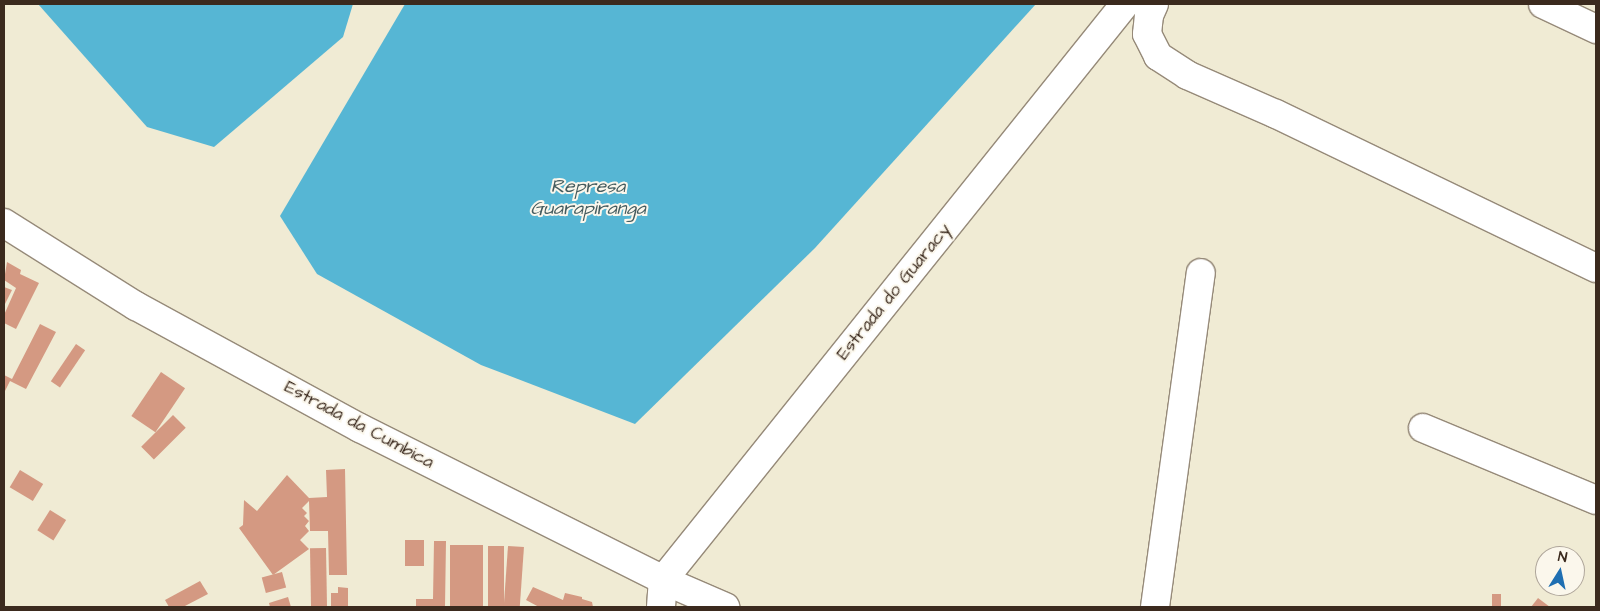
<!DOCTYPE html>
<html>
<head>
<meta charset="utf-8">
<style>
  body { margin:0 }
  #map { position:relative; width:1600px; height:611px; overflow:hidden; background:#f0ebd4; font-family:"Architects Daughter",sans-serif }
  div>[style] { position:absolute }
  [style*='--x'] { left:calc(var(--x)*1px); top:calc(var(--y)*1px); width:calc(var(--w)*1px); rotate:calc(var(--a)*1deg) }
  .water>* { inset:0; background:#56b6d4 }
  .building>* { inset:0; background:#d49982; transform-origin:0 0 }
  .roads { filter:drop-shadow(1px 0 #968a79) drop-shadow(-1px 0 #968a79) drop-shadow(0 1px #968a79) drop-shadow(0 -1px #968a79) }
  .minor>* { height:28px; margin:-14px; padding:0 14px; transform-origin:14px; border-radius:14px; background:#fff }
  span { translate:-50% -50%; white-space:nowrap; text-align:center; line-height:1.15; -webkit-text-stroke:4px #fbf7ec; paint-order:stroke }
  .street-label { font-size:18px; color:#3b2a1e }
  .water-label { font-size:19px; color:#445b5e; font-style:italic }
  .frame { position:absolute; inset:0; border:5px solid #3b2a1e; pointer-events:none }
  .north { position:absolute; left:1535px; top:546px; width:50px; height:50px; box-sizing:border-box; background:#fbf7ec; border:1px solid #aea59a; border-radius:50%; rotate:10deg; font-size:14px; font-weight:700; line-height:20px; text-align:center; color:#3b2a1e }
  .north::after { content:''; display:block; margin:auto; width:18px; height:22px; background:#1f6fb2; clip-path:polygon(50% 0,100% 100%,50% 72%,0 100%) }
</style>
</head>
<body>
<div id="map">
  <div class="water">
    <div style="clip-path:polygon(38px 4px,353px 4px,343px 37px,214px 147px,147px 127px)"></div>
    <div style="clip-path:polygon(405px 4px,1036px 4px,815px 248px,635px 424px,481px 365px,317px 274px,280px 216px)"></div>
  </div>
  <div class="building">
    <div style="clip-path:polygon(7px 262px,21px 270px,20px 274px,39px 283px,16px 329px,4px 323px,4px 315px,16px 288px,4px 280px)"></div>
    <div style="clip-path:polygon(4px 287px,12px 290px,4px 306px)"></div>
    <div style="clip-path:polygon(40px 324px,56px 332px,26px 389px,10px 381px,4px 393px,4px 375px,12px 379px)"></div>
    <div style="left:76px;top:344px;width:11px;height:45px;rotate:34deg"></div>
    <div style="left:161px;top:372px;width:29px;height:53px;rotate:34deg"></div>
    <div style="left:173px;top:415px;width:18px;height:45px;rotate:45deg"></div>
    <div style="clip-path:polygon(345px 469px,347px 575px,329px 575px,328px 531px,310px 531px,309px 501px,302px 508px,307px 513px,304px 516px,309px 521px,305px 526px,309px 531px,300px 540px,309px 549px,273px 575px,239px 528px,243px 525px,244px 500px,257px 511px,287px 475px,309px 498px,327px 497px,326px 470px)"></div>
    <div style="left:20px;top:470px;width:27px;height:20px;rotate:31deg"></div>
    <div style="left:50px;top:510px;width:19px;height:24px;rotate:32deg"></div>
    <div style="left:405px;top:540px;width:19px;height:26px"></div>
    <div style="clip-path:polygon(434px 541px,446px 541px,445px 607px,416px 607px,416px 599px,433px 599px)"></div>
    <div style="left:450px;top:545px;width:33px;height:62px"></div>
    <div style="left:488px;top:546px;width:16px;height:61px"></div>
    <div style="left:508px;top:546px;width:16px;height:61px;rotate:4deg"></div>
    <div style="left:326px;top:548px;width:59px;height:16px;rotate:89deg"></div>
    <div style="left:282px;top:572px;width:16px;height:21px;rotate:75deg"></div>
    <div style="clip-path:polygon(200px 581px,208px 594px,183px 607px,169px 607px,165px 600px)"></div>
    <div style="clip-path:polygon(338px 587px,348px 588px,348px 607px,331px 607px,331px 593px,338px 593px)"></div>
    <div style="clip-path:polygon(533px 587px,563px 600px,565px 593px,582px 597px,582px 599px,592px 602px,593px 607px,539px 607px,526px 600px)"></div>
    <div style="left:1492px;top:594px;width:9px;height:13px"></div>
    <div style="clip-path:polygon(288px 597px,291px 607px,270px 607px,269px 603px)"></div>
    <div style="clip-path:polygon(1538px 598px,1550px 607px,1531px 607px)"></div>
  </div>
  <div class="roads">
    <div class="minor">
      <div style="--x:1154;--y:4;--w:12;--a:114"></div>
      <div style="--x:1149;--y:15;--w:19;--a:96"></div>
      <div style="--x:1147;--y:34;--w:25;--a:63"></div>
      <div style="--x:1158;--y:56;--w:35;--a:33"></div>
      <div style="--x:1187;--y:75;--w:97;--a:23.7"></div>
      <div style="--x:1276;--y:114;--w:355;--a:25.7"></div>
      <div style="--x:1543;--y:4;--w:59;--a:25.3"></div>
      <div style="--x:4;--y:223;--w:156;--a:32.2"></div>
      <div style="--x:136;--y:306;--w:255;--a:28.6"></div>
      <div style="--x:360;--y:428;--w:339;--a:26.6"></div>
      <div style="--x:663;--y:580;--w:68;--a:23.5"></div>
      <div style="--x:1423;--y:428;--w:187;--a:22.6"></div>
      <div style="--x:663;--y:580;--w:738;--a:-51.27"></div>
      <div style="--x:661;--y:607;--w:27;--a:-86"></div>
      <div style="--x:1155;--y:607;--w:337;--a:-82.2"></div>
    </div>
  </div>
  <div class="street-label">
    <span style="left:894px;top:292px;rotate:-51deg">Estrada do Guaracy</span>
    <span style="left:359px;top:425px;rotate:28deg">Estrada da Cumbica</span>
  </div>
  <div class="water-label">
    <span style="left:588px;top:198px">Represa<br>Guarapiranga</span>
  </div>
  <div class="frame"></div>
  <div class="north">N</div>
</div>
</body>
</html>
